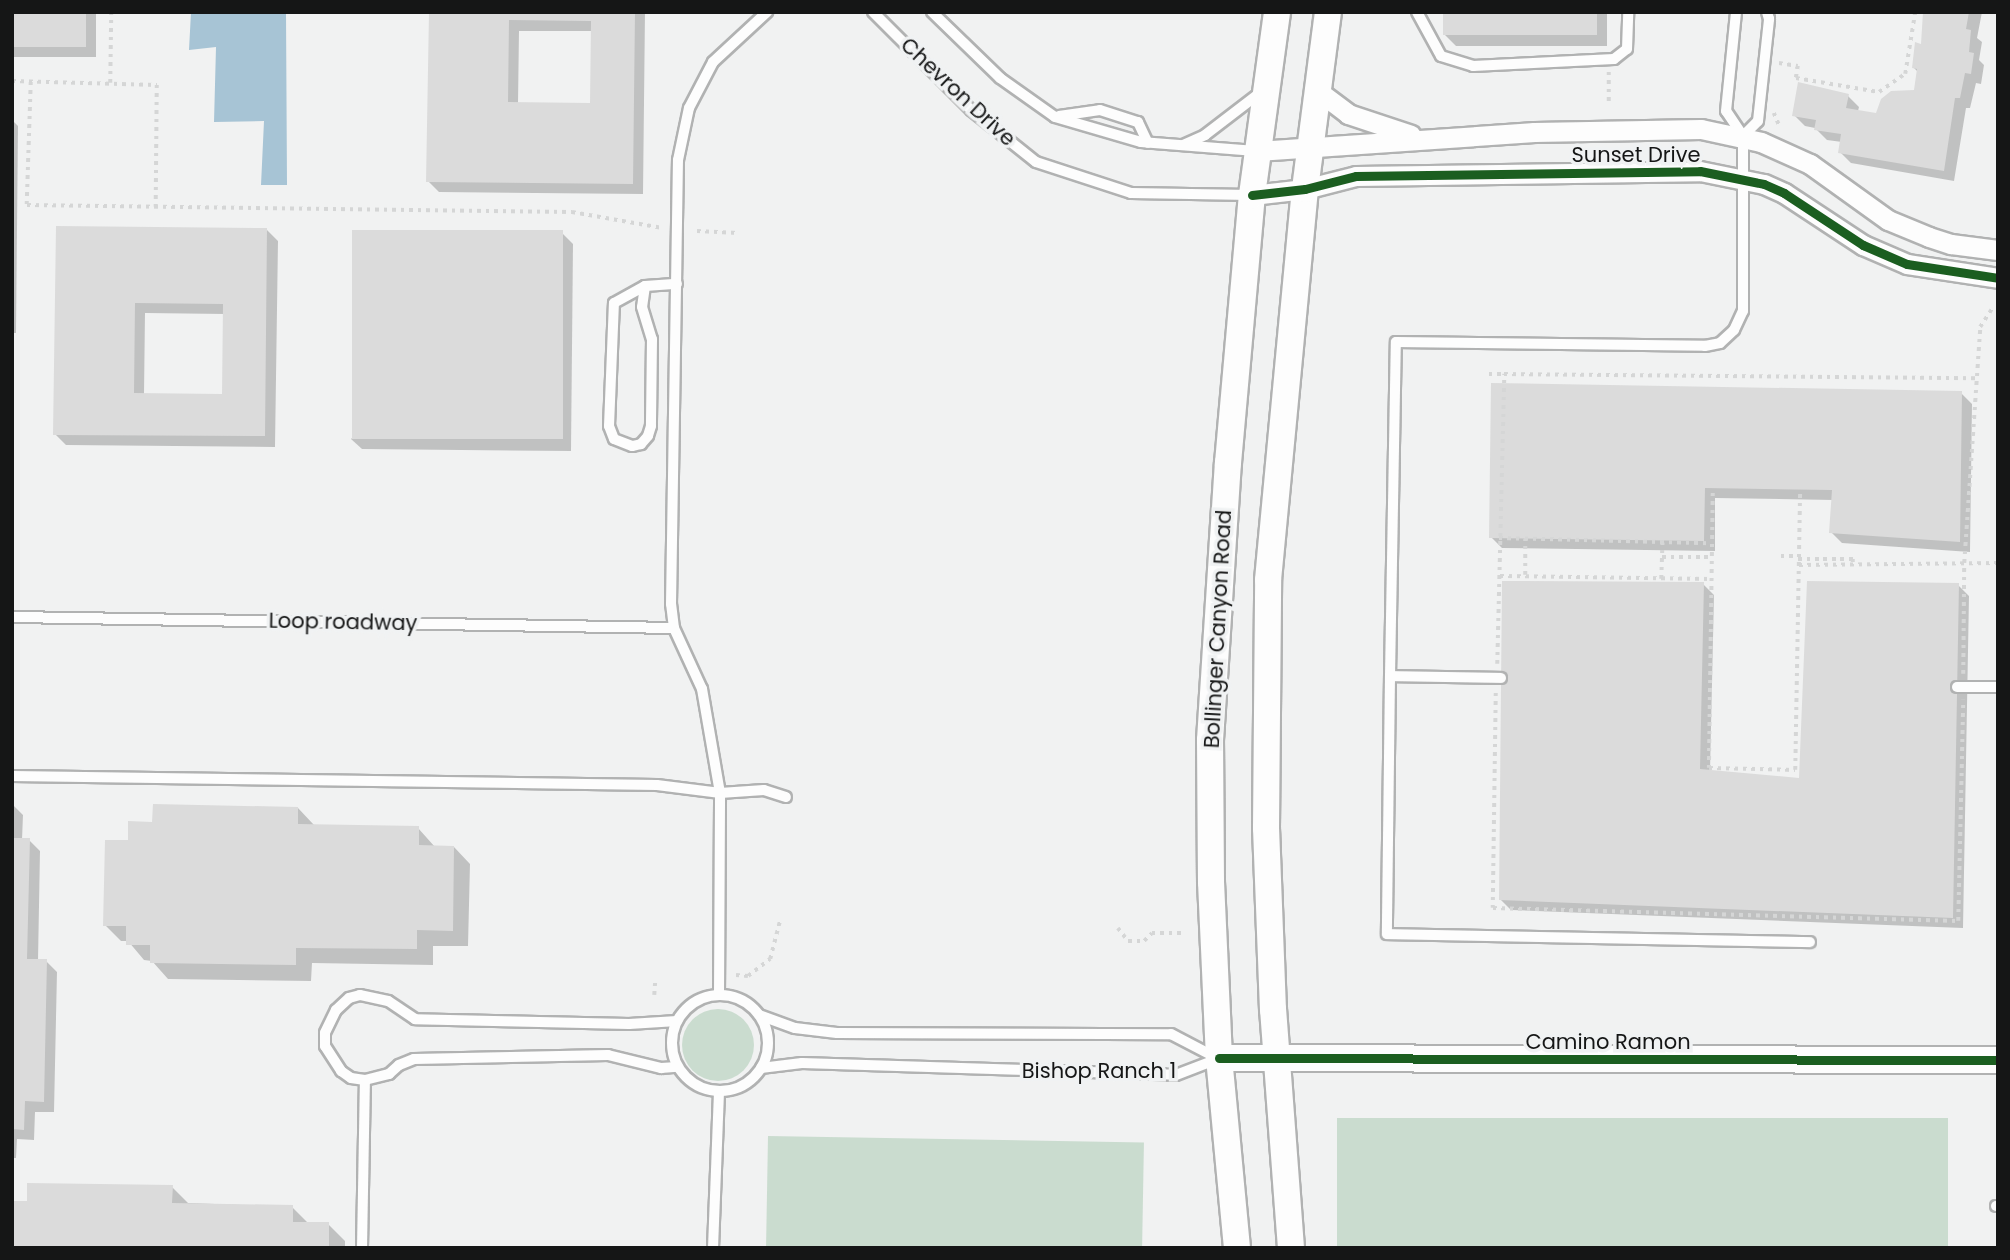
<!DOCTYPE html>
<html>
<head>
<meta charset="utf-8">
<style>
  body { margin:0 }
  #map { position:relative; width:2010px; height:1260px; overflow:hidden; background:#f1f2f2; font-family:Poppins,sans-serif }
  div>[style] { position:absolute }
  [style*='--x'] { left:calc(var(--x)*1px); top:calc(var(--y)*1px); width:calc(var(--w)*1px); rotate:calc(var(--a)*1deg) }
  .green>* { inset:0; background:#cadccf; transform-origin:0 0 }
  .round { border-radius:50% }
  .water>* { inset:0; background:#a7c4d5 }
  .shadow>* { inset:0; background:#0003; transform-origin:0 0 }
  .building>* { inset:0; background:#dbdbdb; transform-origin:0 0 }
  .path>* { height:3.5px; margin-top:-1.75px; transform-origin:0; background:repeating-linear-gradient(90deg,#d5d6d6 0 3.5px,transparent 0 8.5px) }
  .roads { filter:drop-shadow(2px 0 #b1b2b2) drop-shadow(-2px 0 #b1b2b2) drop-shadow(0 2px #b1b2b2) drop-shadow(0 -2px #b1b2b2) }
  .lane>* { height:10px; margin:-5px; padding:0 5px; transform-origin:5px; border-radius:5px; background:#fdfdfd }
  .lane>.ring { margin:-5px; padding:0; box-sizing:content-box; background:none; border:10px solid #fdfdfd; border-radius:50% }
  .street>* { height:19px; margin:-9.5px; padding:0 9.5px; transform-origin:9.5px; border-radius:9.5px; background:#fdfdfd }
  .secondary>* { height:26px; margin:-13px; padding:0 13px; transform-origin:13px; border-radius:13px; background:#fdfdfd }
  .cycleway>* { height:9px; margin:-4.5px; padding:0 4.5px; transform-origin:4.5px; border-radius:4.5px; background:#1b5e20 }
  span { translate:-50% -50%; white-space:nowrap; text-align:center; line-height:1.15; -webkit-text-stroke:7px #f0f2f3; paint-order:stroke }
  .street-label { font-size:21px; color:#151616 }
  .frame { position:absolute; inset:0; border:14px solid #151616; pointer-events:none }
</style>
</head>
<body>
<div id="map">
  <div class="green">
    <div class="round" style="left:682px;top:1009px;width:72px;height:72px"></div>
    <div style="left:1337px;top:1118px;width:611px;height:130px"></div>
    <div style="left:768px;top:1136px;width:376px;height:112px;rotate:1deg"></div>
  </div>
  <div class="water">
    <div style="clip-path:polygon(191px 12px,286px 12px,287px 185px,261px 185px,264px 121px,214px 122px,216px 47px,189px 50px)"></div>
  </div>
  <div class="shadow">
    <div style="left:12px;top:12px;width:84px;height:45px"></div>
    <div style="clip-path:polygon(evenodd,430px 12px,645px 12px,643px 194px,439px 192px,428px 181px,430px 12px,519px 31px,593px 31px,592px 105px,518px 104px,519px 31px)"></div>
    <div style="clip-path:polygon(1445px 12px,1607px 12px,1607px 46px,1456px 46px,1445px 35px)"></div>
    <div style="clip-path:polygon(1926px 12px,1982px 12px,1977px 38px,1982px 42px,1979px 60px,1984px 65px,1981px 84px,1976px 83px,1970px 108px,1966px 108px,1954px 181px,1851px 163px,1840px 152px,1842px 142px,1827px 140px,1815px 128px,1805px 126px,1794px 115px,1848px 96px,1859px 107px,1858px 111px,1877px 115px,1915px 91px,1918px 72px,1914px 68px,1922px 46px)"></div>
    <div style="clip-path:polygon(12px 120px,18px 126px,16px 333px,12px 333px)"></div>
    <div style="clip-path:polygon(evenodd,58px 228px,267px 230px,278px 241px,275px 447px,66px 445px,55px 434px,58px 228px,145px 313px,225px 314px,224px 396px,144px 395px,145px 313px)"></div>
    <div style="clip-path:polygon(562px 233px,573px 244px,571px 451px,362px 449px,351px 439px)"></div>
    <div style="clip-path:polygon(1961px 393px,1972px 404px,1970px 552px,1842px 543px,1831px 532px,1833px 500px,1715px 498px,1715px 551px,1502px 548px,1491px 537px)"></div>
    <div style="clip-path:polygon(1703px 584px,1714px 595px,1710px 772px,1801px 780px,1958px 585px,1969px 596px,1963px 928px,1511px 910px,1500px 899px)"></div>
    <div style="clip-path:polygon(12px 804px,23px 815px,22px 840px,29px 840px,40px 851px,38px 961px,46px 961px,57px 972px,54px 1112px,35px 1112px,34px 1140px,17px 1139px,16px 1158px,12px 1158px)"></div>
    <div style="clip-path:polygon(298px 808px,314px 825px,418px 828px,435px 847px,454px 847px,470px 864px,468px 946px,433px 946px,433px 965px,312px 963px,311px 981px,168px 979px,152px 961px,144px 960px,128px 941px,121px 941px,105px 925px,130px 842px,154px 824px)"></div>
    <div style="clip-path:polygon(172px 1187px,188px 1203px,292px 1207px,309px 1224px,328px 1224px,345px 1241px,345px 1248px,12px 1248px,29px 1203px)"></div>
  </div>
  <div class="building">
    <div style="left:12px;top:12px;width:74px;height:35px"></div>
    <div style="clip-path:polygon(evenodd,429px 12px,635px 12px,633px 184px,426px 182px,429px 12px,509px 20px,591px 21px,590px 103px,508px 102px,509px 20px)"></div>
    <div style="left:1443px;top:12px;width:154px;height:23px"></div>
    <div style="clip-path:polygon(1923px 12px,1969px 12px,1966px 29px,1971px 30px,1969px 52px,1974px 53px,1971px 74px,1965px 73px,1960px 98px,1955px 98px,1944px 171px,1838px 153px,1841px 134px,1814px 130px,1816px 120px,1792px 116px,1798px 82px,1849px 94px,1846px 108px,1876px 113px,1881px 99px,1891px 91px,1914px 90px,1917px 69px,1912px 68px,1915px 42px,1921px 44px)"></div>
    <div style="clip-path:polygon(evenodd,56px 226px,267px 228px,265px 436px,53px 435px,56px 226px,135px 303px,223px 304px,222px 394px,134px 393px,135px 303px)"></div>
    <div style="left:352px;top:230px;width:211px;height:209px"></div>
    <div style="clip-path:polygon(1491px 383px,1962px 391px,1960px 542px,1829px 533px,1832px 490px,1705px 488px,1704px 541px,1489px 538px)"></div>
    <div style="clip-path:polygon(1502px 581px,1704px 582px,1700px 769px,1799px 778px,1807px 581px,1959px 583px,1953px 918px,1499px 900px)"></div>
    <div style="clip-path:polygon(153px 804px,298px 807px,298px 824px,419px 826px,419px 845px,454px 846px,453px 931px,417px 930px,417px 949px,296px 948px,296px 965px,150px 963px,150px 945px,126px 945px,126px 926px,103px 926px,105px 840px,128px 840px,128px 821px,152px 822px)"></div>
    <div style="clip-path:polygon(12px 838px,30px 838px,27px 959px,47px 959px,44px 1102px,25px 1101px,24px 1130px,12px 1129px)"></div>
    <div style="clip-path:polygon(27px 1183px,173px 1185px,172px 1203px,293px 1205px,293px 1222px,329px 1222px,329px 1248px,12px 1248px,12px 1201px,27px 1201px)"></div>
  </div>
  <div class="path">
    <div style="--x:1779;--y:63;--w:19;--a:9"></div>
    <div style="--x:1798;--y:66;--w:12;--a:99"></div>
    <div style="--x:1796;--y:78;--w:84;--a:9.6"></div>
    <div style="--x:1879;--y:92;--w:32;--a:-35"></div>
    <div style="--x:1905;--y:74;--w:63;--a:-80.8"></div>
    <div style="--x:1609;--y:72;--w:30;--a:90"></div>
    <div style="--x:12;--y:81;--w:145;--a:1.6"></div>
    <div style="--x:157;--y:85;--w:122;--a:90.5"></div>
    <div style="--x:31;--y:82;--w:123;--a:91.9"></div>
    <div style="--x:27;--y:205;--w:545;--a:0.74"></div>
    <div style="--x:572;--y:212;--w:92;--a:10"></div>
    <div style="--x:110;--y:83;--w:71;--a:-89.2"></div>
    <div style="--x:1774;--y:113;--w:15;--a:67"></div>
    <div style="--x:697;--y:231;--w:41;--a:2.8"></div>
    <div style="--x:1489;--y:374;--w:15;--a:0"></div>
    <div style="--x:1713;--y:493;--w:275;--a:90.8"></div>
    <div style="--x:1709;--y:768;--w:86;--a:1.3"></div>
    <div style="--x:1795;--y:770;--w:276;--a:-89"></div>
    <div style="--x:1499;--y:538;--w:211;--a:1.4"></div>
    <div style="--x:1781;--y:556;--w:18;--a:0"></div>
    <div style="--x:1662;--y:557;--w:48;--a:0"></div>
    <div style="--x:1798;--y:559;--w:55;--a:0"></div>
    <div style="--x:1853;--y:559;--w:6;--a:90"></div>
    <div style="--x:1799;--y:565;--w:199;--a:-0.6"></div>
    <div style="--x:1525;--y:575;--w:36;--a:-90"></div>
    <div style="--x:1500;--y:576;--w:211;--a:0.8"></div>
    <div style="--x:1661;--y:579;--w:36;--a:-88"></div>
    <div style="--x:1497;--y:664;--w:290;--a:-88.6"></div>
    <div style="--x:1504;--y:374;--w:474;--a:0.5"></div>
    <div style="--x:1963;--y:674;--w:111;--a:-89.5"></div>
    <div style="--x:1964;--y:563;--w:237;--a:-86.1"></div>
    <div style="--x:1980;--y:327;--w:24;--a:-57"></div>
    <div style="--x:1496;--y:693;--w:215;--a:90.8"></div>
    <div style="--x:1493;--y:908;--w:465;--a:1.6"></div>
    <div style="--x:1958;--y:921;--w:221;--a:-88.7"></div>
    <div style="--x:1118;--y:928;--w:16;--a:52"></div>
    <div style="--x:1128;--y:941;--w:16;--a:0"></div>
    <div style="--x:1144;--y:941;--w:11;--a:-45"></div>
    <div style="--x:1152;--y:933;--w:30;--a:0"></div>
    <div style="--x:736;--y:975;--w:12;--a:5"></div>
    <div style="--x:748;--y:976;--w:28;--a:-38"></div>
    <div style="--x:770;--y:959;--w:40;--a:-75.6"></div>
    <div style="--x:654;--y:995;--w:16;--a:-86"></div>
  </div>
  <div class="roads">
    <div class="lane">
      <div style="--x:873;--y:12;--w:139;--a:45"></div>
      <div style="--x:971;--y:110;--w:83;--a:38.7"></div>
      <div style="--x:1036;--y:162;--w:100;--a:18.1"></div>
      <div style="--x:1131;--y:193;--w:119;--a:1"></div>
      <div style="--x:932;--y:12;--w:95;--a:44.1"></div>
      <div style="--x:1000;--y:78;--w:67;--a:35.3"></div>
      <div style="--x:1055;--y:117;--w:90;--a:16.2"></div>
      <div style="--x:1141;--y:142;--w:115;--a:4.5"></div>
      <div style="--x:1417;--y:12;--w:50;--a:61.4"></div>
      <div style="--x:1441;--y:56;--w:34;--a:17"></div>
      <div style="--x:1473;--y:66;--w:141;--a:-2.8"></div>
      <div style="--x:1614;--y:59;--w:16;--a:-38"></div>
      <div style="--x:1627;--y:49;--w:37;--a:-88"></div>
      <div style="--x:1059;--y:116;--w:41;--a:-8.3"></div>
      <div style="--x:1100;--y:110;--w:40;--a:18"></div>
      <div style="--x:1138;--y:122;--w:23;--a:65"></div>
      <div style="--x:1743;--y:136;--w:21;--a:-45"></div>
      <div style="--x:1758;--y:121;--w:103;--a:-83.8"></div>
      <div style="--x:1769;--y:19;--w:7;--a:-106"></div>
      <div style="--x:1183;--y:145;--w:24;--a:-24"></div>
      <div style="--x:1205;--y:135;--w:69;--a:-37.4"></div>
      <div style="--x:645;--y:286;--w:21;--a:98"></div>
      <div style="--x:642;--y:307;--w:34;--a:73"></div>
      <div style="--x:652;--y:339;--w:87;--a:90.7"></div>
      <div style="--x:651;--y:426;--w:10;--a:107"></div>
      <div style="--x:648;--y:436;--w:11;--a:131"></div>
      <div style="--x:641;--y:444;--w:9;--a:167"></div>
      <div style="--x:632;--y:446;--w:19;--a:-159"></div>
      <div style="--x:614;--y:439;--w:14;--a:-111"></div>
      <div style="--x:609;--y:426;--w:123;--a:-87.7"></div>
      <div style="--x:614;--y:303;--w:35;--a:-29"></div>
      <div style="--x:645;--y:286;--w:32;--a:-4"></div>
      <div style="--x:12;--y:617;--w:662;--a:0.95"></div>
      <div style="--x:1390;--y:676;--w:258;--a:90.7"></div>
      <div style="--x:1387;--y:934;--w:423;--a:1.1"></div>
      <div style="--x:1501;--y:678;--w:111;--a:-179"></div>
      <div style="--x:1390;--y:676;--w:334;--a:-89"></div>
      <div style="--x:1396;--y:342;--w:309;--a:0.7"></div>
      <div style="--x:1705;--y:346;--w:15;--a:-11"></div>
      <div style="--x:1720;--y:343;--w:19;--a:-43"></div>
      <div style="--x:1734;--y:330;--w:21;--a:-65"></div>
      <div style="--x:1743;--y:311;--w:175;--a:-90"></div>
      <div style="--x:1743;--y:136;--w:30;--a:-124"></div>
      <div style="--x:1726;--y:111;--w:100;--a:-84.2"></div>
      <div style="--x:1957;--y:687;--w:41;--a:0"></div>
      <div style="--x:12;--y:776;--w:645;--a:0.8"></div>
      <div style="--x:657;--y:785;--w:64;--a:7.2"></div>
      <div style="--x:720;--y:793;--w:44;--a:-3.9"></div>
      <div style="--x:764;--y:790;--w:23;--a:18"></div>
      <div style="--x:719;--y:995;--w:202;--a:-89.7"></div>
      <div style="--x:720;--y:793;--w:106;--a:-99.8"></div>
      <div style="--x:702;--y:689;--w:67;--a:-114.7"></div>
      <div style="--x:674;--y:628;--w:24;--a:-97"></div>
      <div style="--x:671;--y:604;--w:444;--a:-89.1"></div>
      <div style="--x:678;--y:160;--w:53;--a:-78.1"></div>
      <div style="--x:689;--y:108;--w:52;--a:-62.4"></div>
      <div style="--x:713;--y:62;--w:74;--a:-42.8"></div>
      <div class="ring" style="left:672px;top:995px;width:86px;height:86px"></div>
      <div style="--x:759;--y:1015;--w:38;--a:20"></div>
      <div style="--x:795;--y:1028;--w:42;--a:6.8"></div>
      <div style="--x:837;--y:1033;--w:334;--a:0.2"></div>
      <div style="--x:1171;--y:1034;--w:50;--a:27.6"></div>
      <div style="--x:677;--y:1021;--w:48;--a:176.4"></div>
      <div style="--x:629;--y:1024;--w:214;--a:-178.7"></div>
      <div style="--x:415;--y:1019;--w:32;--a:-146"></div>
      <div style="--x:388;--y:1001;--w:29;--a:-168"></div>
      <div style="--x:360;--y:995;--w:11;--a:165"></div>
      <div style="--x:349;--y:998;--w:18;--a:137"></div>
      <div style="--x:336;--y:1010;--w:25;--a:116"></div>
      <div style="--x:325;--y:1033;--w:13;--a:90"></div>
      <div style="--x:325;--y:1046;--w:30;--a:57"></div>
      <div style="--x:341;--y:1071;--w:12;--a:35"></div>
      <div style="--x:351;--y:1078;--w:14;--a:8"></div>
      <div style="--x:365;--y:1080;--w:25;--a:-14"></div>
      <div style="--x:389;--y:1074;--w:13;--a:-42"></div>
      <div style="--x:399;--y:1065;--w:16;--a:-22"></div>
      <div style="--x:414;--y:1059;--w:194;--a:-1.2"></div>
      <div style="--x:608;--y:1055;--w:55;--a:13.8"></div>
      <div style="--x:661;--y:1068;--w:16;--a:-4"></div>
      <div style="--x:761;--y:1068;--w:41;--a:-7"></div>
      <div style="--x:802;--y:1063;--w:374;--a:1.8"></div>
      <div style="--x:1176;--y:1075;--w:45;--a:-20.9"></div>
      <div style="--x:1996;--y:1206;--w:2;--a:0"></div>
      <div style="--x:362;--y:1248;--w:168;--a:-89"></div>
      <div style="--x:713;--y:1248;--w:156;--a:-87.8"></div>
    </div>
    <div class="street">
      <div style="--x:1318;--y:91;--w:38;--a:37"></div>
      <div style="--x:1348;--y:114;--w:66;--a:18.4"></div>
      <div style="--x:1257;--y:151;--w:278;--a:-3.9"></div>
      <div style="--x:1534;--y:132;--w:167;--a:-1"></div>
      <div style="--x:1701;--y:129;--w:61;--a:12.2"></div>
      <div style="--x:1761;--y:142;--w:54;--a:24.2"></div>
      <div style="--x:1810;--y:164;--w:96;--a:35.7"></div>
      <div style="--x:1888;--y:220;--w:44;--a:22.5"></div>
      <div style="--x:1929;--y:237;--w:23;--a:18"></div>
      <div style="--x:1951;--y:244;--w:47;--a:7.3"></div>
      <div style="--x:1252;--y:195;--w:53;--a:-6.5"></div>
      <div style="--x:1305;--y:189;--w:53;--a:-14.3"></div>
      <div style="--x:1356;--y:176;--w:344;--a:-0.8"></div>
      <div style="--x:1700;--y:171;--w:65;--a:11.5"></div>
      <div style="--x:1764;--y:184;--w:22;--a:24"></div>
      <div style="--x:1784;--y:193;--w:95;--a:33.4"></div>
      <div style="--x:1863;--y:245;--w:48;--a:23.4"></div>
      <div style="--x:1907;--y:264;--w:92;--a:8.7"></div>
    </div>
    <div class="secondary">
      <div style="--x:1219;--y:1058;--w:779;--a:0.15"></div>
      <div style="--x:1237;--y:1248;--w:191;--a:-95.4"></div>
      <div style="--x:1219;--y:1058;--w:176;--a:-92.6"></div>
      <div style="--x:1211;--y:882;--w:142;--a:-90.4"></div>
      <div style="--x:1210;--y:740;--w:278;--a:-86.3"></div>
      <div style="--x:1228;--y:463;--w:269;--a:-84.9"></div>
      <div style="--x:1252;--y:195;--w:185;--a:-82.2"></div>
      <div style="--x:1291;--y:1248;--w:239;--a:-94.3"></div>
      <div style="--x:1273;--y:1010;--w:182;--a:-92.2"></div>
      <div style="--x:1266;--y:828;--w:248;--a:-89.5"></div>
      <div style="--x:1268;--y:580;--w:393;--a:-84.6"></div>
      <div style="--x:1305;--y:189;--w:178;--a:-82.6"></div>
    </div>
  </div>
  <div class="cycleway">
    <div style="--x:1252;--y:195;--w:53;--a:-6.5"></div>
    <div style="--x:1305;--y:189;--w:53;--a:-14.3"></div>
    <div style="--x:1356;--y:176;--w:344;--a:-0.8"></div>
    <div style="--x:1700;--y:171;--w:65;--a:11.5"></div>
    <div style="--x:1764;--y:184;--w:22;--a:24"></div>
    <div style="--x:1784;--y:193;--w:95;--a:33.4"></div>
    <div style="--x:1863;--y:245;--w:48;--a:23.4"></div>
    <div style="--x:1907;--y:264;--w:92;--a:8.7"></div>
    <div style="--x:1219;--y:1058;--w:779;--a:0.15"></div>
  </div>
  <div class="street-label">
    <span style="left:958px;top:92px;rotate:43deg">Chevron Drive</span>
    <span style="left:1636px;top:155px">Sunset Drive</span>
    <span style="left:343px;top:622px;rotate:1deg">Loop roadway</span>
    <span style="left:1218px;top:629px;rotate:-87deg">Bollinger Canyon Road</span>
    <span style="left:1608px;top:1042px">Camino Ramon</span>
    <span style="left:1099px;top:1071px">Bishop Ranch 1</span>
  </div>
  <div class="frame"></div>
</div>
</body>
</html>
